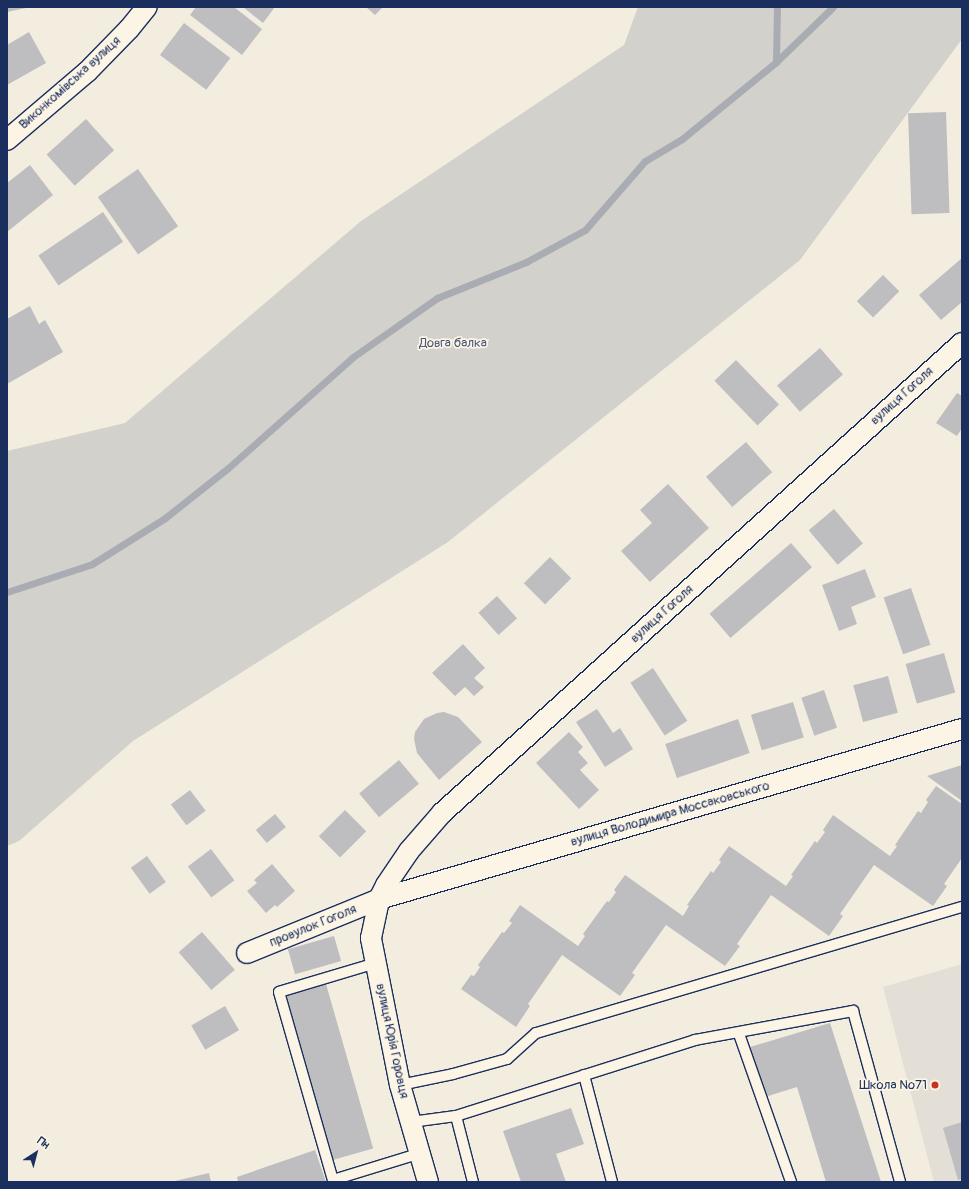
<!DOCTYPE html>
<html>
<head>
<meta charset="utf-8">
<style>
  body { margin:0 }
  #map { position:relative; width:969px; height:1189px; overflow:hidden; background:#f3ede0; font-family:Pangolin,sans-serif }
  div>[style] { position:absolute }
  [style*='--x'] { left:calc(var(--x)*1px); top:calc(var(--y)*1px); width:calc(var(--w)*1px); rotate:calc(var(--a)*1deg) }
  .built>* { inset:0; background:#e3dfd6 }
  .green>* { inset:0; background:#d3d1cc }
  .stream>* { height:7px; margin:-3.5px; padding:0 3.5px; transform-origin:3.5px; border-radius:3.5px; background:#a9acb3 }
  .building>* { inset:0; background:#bebec0; transform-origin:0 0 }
  .roads { filter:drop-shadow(1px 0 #1b2f5e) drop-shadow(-1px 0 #1b2f5e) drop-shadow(0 1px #1b2f5e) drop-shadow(0 -1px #1b2f5e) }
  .service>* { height:10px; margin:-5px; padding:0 5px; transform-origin:5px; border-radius:5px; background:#fcf5e5 }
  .minor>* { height:20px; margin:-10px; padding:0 10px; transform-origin:10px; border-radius:10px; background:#fcf5e5 }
  .dots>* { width:11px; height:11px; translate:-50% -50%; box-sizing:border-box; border:2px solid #fcf5e5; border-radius:50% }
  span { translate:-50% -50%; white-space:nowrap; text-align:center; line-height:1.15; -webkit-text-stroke:3.5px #fcf5e5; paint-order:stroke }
  .street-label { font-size:13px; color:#1b2f5e }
  .park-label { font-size:13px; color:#49587a }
  .poi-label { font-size:13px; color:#1b2f5e }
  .right { translate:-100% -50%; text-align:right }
  .frame { position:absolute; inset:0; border:8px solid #1b2f5e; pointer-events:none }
  .north { position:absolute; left:16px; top:1133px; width:40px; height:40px; -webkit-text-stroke:3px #fcf5e5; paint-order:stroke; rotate:36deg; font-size:11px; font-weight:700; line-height:16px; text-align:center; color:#1b2f5e }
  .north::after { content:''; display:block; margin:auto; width:14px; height:18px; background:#1b2f5e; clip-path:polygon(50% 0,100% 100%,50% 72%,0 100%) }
</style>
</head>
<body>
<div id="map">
  <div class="built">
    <div style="clip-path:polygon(962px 964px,962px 1182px,934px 1182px,883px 987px)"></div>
  </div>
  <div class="green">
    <div style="clip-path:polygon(638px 7px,962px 7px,962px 39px,800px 260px,448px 542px,133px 741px,19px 841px,7px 846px,7px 451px,125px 423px,361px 221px,624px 45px)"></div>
  </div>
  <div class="stream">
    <div style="--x:776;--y:62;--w:55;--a:-89"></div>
    <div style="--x:7;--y:592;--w:89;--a:-18.2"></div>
    <div style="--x:92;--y:564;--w:86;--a:-32.2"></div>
    <div style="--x:165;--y:518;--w:80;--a:-38.4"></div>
    <div style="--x:228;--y:468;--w:167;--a:-41.6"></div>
    <div style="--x:353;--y:357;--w:103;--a:-35.1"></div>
    <div style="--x:437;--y:298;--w:96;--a:-22"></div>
    <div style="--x:526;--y:262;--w:67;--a:-28.5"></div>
    <div style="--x:585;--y:230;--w:91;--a:-49"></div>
    <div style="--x:645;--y:161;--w:43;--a:-30.7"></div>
    <div style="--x:682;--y:139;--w:122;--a:-39.3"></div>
    <div style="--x:776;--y:62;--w:79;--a:-44"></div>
  </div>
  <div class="building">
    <div style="clip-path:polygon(7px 7px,26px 7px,26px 8px,7px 12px)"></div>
    <div style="clip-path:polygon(196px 7px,234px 7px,262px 29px,242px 55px,190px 15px)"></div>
    <div style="clip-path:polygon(243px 7px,275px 7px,263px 23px)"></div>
    <div style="clip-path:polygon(366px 7px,383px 7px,375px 15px)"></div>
    <div style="left:184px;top:23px;width:58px;height:40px;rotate:37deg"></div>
    <div style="clip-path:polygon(29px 32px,46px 63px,7px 85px,7px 45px)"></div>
    <div style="left:946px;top:112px;width:101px;height:38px;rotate:88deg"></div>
    <div style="left:86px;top:119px;width:42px;height:53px;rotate:48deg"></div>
    <div style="clip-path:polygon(30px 165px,53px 195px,7px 232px,7px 183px)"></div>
    <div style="left:138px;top:169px;width:70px;height:49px;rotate:55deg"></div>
    <div style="left:103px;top:212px;width:36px;height:78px;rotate:56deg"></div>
    <div style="clip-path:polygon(962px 258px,962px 302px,941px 320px,919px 295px)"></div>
    <div style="left:883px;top:275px;width:23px;height:37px;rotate:45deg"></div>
    <div style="clip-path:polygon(30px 306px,39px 324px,45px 320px,63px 352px,7px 384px,7px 319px)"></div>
    <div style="left:820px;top:348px;width:35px;height:57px;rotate:49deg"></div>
    <div style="left:736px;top:360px;width:62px;height:30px;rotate:46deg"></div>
    <div style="clip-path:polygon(957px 393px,962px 396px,962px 428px,957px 436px,936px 423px)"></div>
    <div style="left:746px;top:442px;width:40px;height:53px;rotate:49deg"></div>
    <div style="clip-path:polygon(668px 484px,709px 528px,650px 582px,621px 551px,652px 523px,640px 510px)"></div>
    <div style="left:834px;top:509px;width:45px;height:33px;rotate:50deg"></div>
    <div style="left:791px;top:543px;width:32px;height:108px;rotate:49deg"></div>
    <div style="left:550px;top:557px;width:30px;height:37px;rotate:45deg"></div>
    <div style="clip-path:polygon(865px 569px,876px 597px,851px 607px,857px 624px,839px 631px,822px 585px)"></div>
    <div style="left:911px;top:588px;width:60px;height:29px;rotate:71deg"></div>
    <div style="left:497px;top:596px;width:30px;height:25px;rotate:48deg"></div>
    <div style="clip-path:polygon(463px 644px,485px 668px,474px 678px,484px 687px,474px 696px,465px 687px,455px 696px,432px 673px)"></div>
    <div style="left:944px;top:653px;width:41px;height:40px;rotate:74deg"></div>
    <div style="left:653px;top:668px;width:63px;height:27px;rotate:57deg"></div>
    <div style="left:888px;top:676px;width:38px;height:36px;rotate:75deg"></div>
    <div style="left:824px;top:690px;width:40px;height:24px;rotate:71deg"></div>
    <div style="left:793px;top:702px;width:37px;height:44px;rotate:73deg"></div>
    <div style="clip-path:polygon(597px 709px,613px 733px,620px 728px,633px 749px,605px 767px,576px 722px)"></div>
    <div style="clip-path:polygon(444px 712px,458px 717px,482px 742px,439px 780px,417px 753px,414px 739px,415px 732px,424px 719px,437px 713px)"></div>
    <div style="left:738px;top:719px;width:36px;height:77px;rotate:71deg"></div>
    <div style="clip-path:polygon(569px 732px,583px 747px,578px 752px,588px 763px,580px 770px,599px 790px,579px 809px,536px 763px)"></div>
    <div style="left:399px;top:760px;width:31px;height:52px;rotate:50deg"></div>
    <div style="clip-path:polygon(962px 765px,962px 801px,927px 776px)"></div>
    <div style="clip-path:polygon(936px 786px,962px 804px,962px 858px,944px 884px,947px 886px,933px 906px,874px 865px,840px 914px,843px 916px,829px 936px,771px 895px,737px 944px,740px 946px,725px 966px,666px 925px,632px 973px,635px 975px,620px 996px,562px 955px,528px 1004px,530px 1006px,516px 1027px,461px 989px,471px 975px,474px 976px,480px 967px,478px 965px,502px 932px,504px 933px,512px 923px,509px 921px,520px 905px,578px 946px,585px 936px,583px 934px,607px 901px,609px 902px,616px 892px,614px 890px,625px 875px,683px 916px,689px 906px,687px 905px,711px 871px,713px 873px,721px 862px,719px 860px,729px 846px,786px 886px,793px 876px,791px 875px,815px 841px,817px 843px,825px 832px,823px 830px,833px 815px,890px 856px,897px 846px,895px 845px,918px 811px,921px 813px,928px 802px,926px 800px)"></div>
    <div style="left:190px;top:790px;width:26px;height:24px;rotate:53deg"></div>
    <div style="left:345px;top:810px;width:30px;height:37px;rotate:45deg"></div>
    <div style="left:275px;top:814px;width:17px;height:25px;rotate:50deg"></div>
    <div style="left:211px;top:849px;width:39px;height:29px;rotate:53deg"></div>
    <div style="left:147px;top:856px;width:32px;height:20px;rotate:54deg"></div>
    <div style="clip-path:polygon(272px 864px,295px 891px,277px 907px,275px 905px,266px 913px,247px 891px,257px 883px,254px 880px)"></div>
    <div style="left:202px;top:932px;width:50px;height:31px;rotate:49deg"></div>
    <div style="left:334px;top:936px;width:26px;height:48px;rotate:74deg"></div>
    <div style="left:326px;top:984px;width:171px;height:43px;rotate:74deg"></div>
    <div style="left:225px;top:1006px;width:28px;height:39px;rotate:60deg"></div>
    <div style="clip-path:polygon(830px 1023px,881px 1182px,826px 1182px,797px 1087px,765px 1097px,750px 1047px)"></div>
    <div style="clip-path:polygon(571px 1108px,584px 1144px,556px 1154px,566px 1182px,521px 1182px,503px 1131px)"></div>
    <div style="clip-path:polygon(962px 1122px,962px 1179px,958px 1180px,943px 1128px)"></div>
    <div style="clip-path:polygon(315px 1150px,326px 1182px,238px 1182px,237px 1177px)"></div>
    <div style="clip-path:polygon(209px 1173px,211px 1182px,175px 1182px,175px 1181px)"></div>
  </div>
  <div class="roads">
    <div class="service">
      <div style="--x:376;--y:963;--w:101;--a:163.4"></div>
      <div style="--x:279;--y:992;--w:196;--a:74"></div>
      <div style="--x:333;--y:1180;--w:92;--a:-17.1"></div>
      <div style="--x:739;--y:1034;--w:157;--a:70.6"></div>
      <div style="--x:584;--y:1075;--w:111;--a:75.3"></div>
      <div style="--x:400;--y:1085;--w:54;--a:-11.7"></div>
      <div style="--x:453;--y:1074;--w:56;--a:-15.5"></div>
      <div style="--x:507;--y:1059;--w:39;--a:-42"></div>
      <div style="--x:536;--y:1033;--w:444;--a:-16.5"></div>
      <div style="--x:456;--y:1116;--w:68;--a:75.6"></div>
      <div style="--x:411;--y:1122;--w:45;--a:-7.6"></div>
      <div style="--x:456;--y:1116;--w:251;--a:-17.6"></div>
      <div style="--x:695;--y:1040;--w:161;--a:-10.4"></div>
      <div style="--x:853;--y:1011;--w:177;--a:74.6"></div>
    </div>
    <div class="minor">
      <div style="--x:7;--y:140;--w:105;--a:-40.4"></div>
      <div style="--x:87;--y:72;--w:60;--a:-45.7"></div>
      <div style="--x:129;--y:29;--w:28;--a:-51"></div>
      <div style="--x:247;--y:953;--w:143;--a:-22.2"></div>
      <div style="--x:379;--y:899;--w:607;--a:-16.26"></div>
      <div style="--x:428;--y:1182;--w:101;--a:-106.1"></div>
      <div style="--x:400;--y:1085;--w:150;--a:-101.2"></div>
      <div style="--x:371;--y:938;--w:40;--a:-78"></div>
      <div style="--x:379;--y:899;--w:16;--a:-63"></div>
      <div style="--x:386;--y:885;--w:41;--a:-55.9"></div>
      <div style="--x:409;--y:851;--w:50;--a:-49"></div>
      <div style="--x:442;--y:813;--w:701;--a:-42.11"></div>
    </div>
  </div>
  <div class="dots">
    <div style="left:935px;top:1085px;background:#c8321e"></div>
  </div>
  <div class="street-label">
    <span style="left:70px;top:83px;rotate:-42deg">Виконкомівська вулиця</span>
    <span style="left:902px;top:396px;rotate:-42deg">вулиця Гоголя</span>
    <span style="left:662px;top:614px;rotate:-42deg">вулиця Гоголя</span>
    <span style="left:670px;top:814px;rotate:-16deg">вулиця Володимира Моссаковського</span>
    <span style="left:313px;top:926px;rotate:-22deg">провулок Гоголя</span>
    <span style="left:392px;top:1041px;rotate:78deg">вулиця Юрія Горовця</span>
  </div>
  <div class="park-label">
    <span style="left:453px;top:343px">Довга балка</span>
  </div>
  <div class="poi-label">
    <span class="right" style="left:927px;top:1085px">Школа №71</span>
  </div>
  <div class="frame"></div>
  <div class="north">Пн</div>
</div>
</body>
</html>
